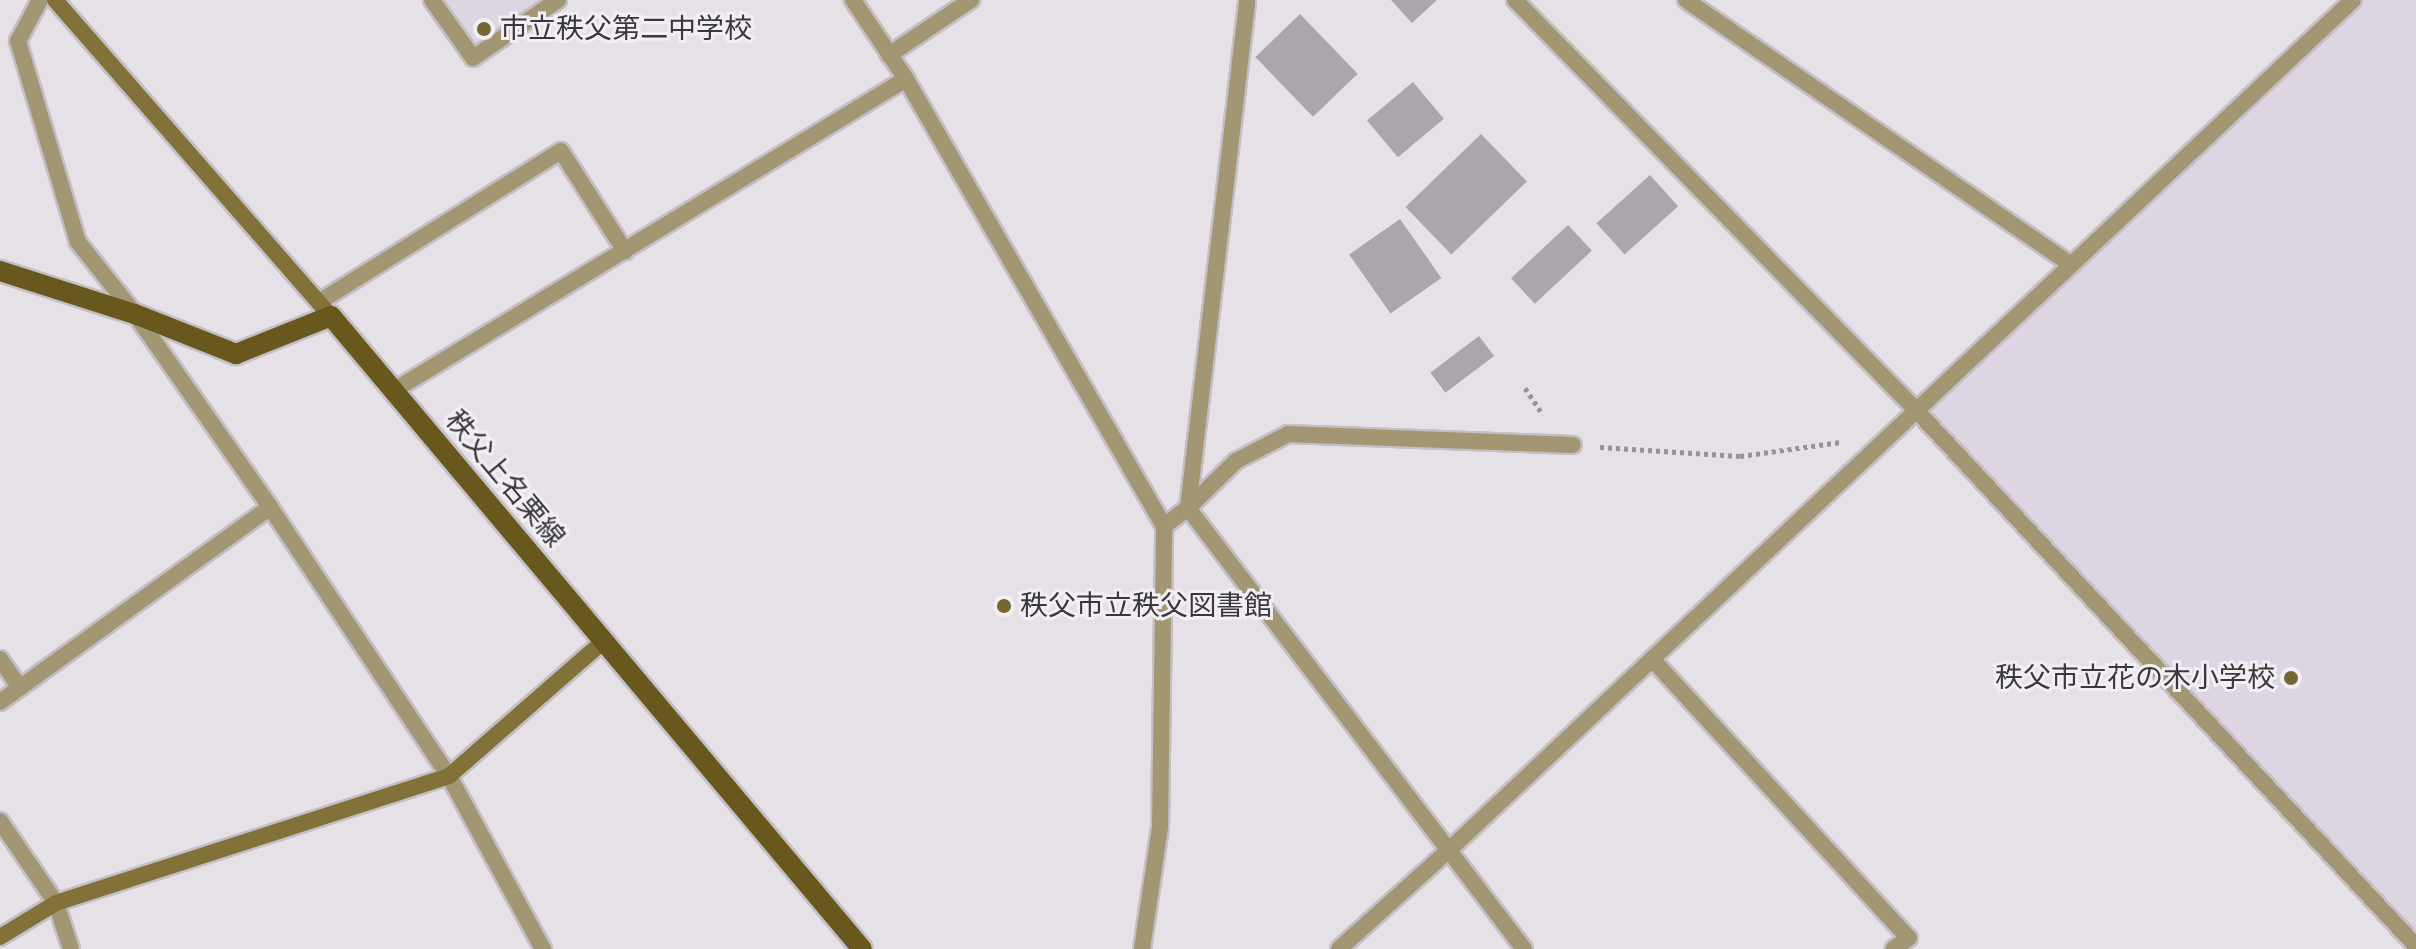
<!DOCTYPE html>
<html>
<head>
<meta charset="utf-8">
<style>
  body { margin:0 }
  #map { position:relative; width:2416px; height:949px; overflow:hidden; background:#e5e1e7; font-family:Raleway,"Noto Sans JP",sans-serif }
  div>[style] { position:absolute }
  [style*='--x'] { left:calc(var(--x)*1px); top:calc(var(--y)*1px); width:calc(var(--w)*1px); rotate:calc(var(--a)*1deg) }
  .built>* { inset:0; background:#ddd5e1 }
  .building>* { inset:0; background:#aaa6ac; transform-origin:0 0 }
  .path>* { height:5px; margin-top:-2.5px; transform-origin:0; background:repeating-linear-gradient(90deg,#969498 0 4px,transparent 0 8px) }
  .roads { filter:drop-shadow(2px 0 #c3bfc4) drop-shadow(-2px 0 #c3bfc4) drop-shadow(0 2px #c3bfc4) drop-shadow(0 -2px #c3bfc4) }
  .lane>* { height:16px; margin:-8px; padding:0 8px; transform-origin:8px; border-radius:8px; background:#a29772 }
  .street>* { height:16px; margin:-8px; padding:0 8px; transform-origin:8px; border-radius:8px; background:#a29772 }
  .secondary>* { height:16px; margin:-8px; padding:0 8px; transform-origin:8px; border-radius:8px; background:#827239 }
  .primary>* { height:20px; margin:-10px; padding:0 10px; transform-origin:10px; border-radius:10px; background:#68581d }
  .dots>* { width:22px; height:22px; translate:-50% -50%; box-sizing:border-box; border:4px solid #f2eef4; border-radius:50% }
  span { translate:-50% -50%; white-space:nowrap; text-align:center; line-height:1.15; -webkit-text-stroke:6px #f2eef4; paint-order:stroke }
  .poi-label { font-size:28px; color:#39383a }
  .left { translate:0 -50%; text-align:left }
  .right { translate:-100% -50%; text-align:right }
  .street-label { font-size:28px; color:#39383a }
</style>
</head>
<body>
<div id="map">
  <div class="built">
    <div style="clip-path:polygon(432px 0,558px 0,473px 58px)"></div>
    <div style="clip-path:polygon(2348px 0,2416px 0,2416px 946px,1916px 410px)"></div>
  </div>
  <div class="building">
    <div style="clip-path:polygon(1391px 0,1437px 0,1412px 23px)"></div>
    <div style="left:1300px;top:14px;width:83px;height:62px;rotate:46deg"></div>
    <div style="left:1413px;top:82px;width:48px;height:60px;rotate:50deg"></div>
    <div style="left:1481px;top:134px;width:66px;height:105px;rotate:46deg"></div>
    <div style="left:1650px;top:175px;width:42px;height:72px;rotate:48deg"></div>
    <div style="left:1400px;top:219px;width:72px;height:62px;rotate:55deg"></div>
    <div style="left:1568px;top:225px;width:35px;height:78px;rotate:47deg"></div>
    <div style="left:1479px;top:336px;width:25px;height:61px;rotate:53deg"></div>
  </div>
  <div class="path">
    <div style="--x:1525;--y:388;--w:32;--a:56"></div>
    <div style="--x:1600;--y:447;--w:140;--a:3.7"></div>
    <div style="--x:1740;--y:456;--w:102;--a:-7.9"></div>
  </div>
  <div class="roads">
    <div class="lane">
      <div style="--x:1686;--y:0;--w:467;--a:34.5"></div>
      <div style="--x:889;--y:55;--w:99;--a:-33.9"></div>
      <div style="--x:319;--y:302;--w:285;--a:-32"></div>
      <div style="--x:561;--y:151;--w:119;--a:57.4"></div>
      <div style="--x:393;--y:391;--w:600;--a:-31.31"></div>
      <div style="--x:1188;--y:508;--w:508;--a:-83.34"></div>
      <div style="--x:1188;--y:508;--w:67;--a:-44.4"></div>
      <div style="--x:1236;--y:461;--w:59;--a:-27.4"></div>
      <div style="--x:1288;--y:434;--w:285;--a:2.2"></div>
      <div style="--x:0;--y:659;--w:35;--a:55"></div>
      <div style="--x:0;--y:702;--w:333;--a:-35.8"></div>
    </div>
    <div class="street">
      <div style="--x:40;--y:0;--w:47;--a:118.2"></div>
      <div style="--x:18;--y:41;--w:210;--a:73.4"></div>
      <div style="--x:78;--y:242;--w:92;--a:51.6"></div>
      <div style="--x:135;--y:314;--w:236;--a:55"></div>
      <div style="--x:270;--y:507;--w:323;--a:56.4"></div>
      <div style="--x:449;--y:776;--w:197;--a:61.5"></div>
      <div style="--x:432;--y:0;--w:71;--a:54.7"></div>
      <div style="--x:473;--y:58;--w:103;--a:-34.3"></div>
      <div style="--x:853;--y:0;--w:95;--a:56.1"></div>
      <div style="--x:906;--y:79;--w:516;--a:60.01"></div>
      <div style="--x:1164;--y:526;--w:30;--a:-37"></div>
      <div style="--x:1188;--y:508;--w:554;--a:52.7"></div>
      <div style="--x:1515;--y:0;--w:573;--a:45.64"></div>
      <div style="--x:1916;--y:410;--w:733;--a:46.99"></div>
      <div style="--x:1247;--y:3;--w:3;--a:-90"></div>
      <div style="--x:1652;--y:659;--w:379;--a:47.4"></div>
      <div style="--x:1909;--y:938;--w:19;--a:145"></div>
      <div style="--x:0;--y:821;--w:99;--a:55.7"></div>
      <div style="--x:56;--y:903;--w:48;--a:71.9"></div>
      <div style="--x:1142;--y:949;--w:123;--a:-81.6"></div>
      <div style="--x:1160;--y:827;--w:301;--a:-89.2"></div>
      <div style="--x:1339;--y:949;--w:147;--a:-42"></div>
      <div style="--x:1448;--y:851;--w:1242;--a:-43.24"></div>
    </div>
    <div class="secondary">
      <div style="--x:55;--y:0;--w:420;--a:48.9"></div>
      <div style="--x:0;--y:937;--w:66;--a:-31.3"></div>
      <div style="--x:56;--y:903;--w:413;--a:-17.9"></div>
      <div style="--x:449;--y:776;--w:207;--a:-41.1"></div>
    </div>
    <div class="primary">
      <div style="--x:0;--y:271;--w:142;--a:17.7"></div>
      <div style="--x:135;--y:314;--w:109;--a:21.6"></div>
      <div style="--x:236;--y:354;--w:102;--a:-21.8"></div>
      <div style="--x:331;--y:316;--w:826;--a:50.01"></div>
    </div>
  </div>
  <div class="dots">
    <div style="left:484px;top:29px;background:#756734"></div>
    <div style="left:1004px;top:606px;background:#756734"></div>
    <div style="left:2291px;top:678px;background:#756734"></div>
  </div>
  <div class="poi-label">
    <span class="left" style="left:500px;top:29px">市立秩父第二中学校</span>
    <span class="left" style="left:1020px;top:606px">秩父市立秩父図書館</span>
    <span class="right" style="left:2275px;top:678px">秩父市立花の木小学校</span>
  </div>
  <div class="street-label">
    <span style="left:505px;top:479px;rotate:50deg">秩父上名栗線</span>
  </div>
</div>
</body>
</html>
